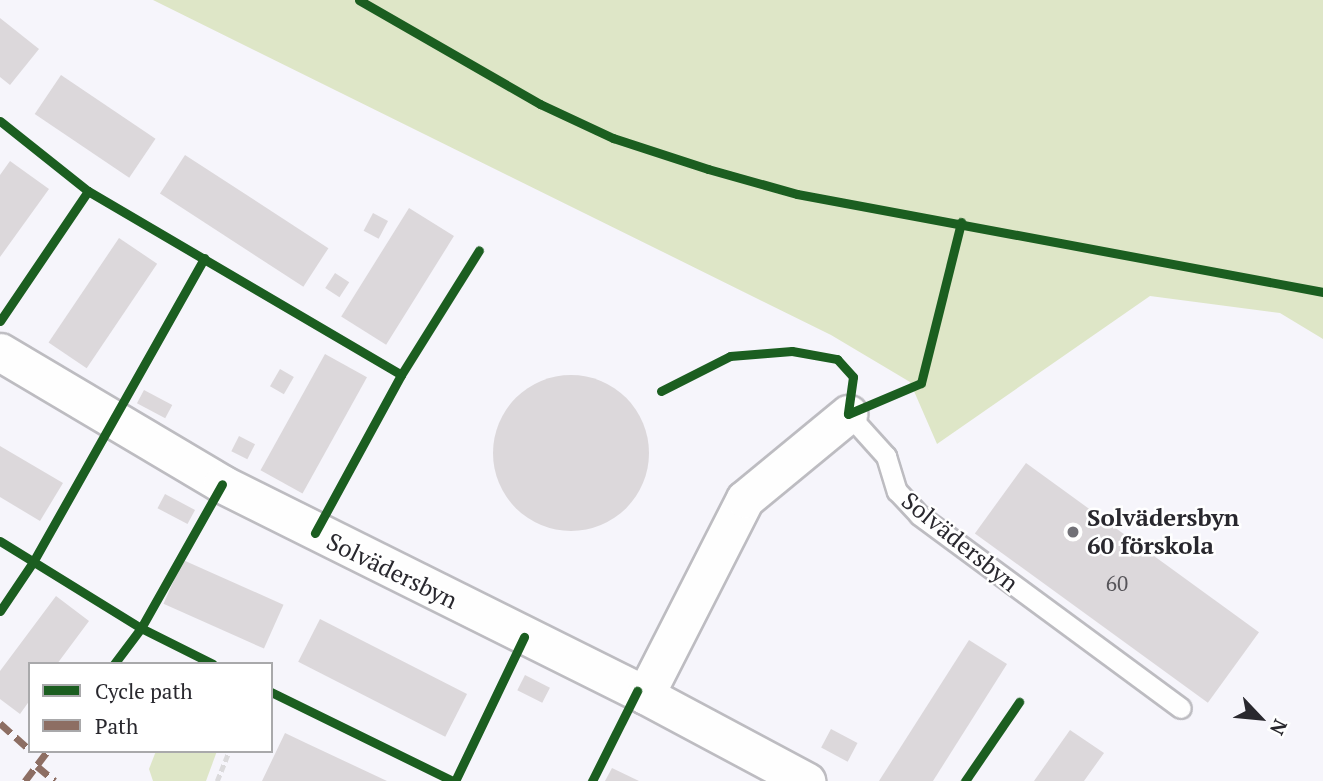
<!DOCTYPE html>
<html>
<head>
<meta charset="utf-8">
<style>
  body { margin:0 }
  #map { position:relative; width:1323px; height:781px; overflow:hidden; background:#f6f5fb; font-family:"PT Serif",serif }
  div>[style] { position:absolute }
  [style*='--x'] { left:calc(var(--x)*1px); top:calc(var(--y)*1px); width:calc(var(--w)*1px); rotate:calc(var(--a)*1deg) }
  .green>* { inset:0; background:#dee6c7 }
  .building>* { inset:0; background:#dcd8db; transform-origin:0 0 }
  .round { border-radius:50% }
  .path>* { height:4.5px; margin-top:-2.25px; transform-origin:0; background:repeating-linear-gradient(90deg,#dbdadc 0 7px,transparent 0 10.5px) }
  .roads { filter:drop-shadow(2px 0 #bdbcc1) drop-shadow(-2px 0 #bdbcc1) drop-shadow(0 2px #bdbcc1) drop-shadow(0 -2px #bdbcc1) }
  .lane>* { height:19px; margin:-9.5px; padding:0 9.5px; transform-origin:9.5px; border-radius:9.5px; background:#fefefe }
  .street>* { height:37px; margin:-18.5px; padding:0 18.5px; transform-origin:18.5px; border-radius:18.5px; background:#fefefe }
  .quiet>* { height:7px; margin-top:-3.5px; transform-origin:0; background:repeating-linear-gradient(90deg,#8d6e63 0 14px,transparent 0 21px) }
  .cycleway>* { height:9px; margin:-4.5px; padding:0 4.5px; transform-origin:4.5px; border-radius:4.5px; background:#1b5e20 }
  .dots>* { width:19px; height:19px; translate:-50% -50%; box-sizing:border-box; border:4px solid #fff; border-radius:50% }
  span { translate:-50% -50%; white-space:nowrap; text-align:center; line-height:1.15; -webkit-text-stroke:5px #fff; paint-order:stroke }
  .number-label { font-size:21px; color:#565459 }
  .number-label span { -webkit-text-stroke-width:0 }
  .poi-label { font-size:24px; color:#29282e; font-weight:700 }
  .left { translate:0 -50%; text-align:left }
  .street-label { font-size:24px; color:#29282e }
  .legend { position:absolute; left:28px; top:662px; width:245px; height:91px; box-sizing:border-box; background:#fff; border:2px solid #a9a9ab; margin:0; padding:9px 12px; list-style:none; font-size:21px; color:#29282e }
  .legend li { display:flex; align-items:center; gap:14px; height:35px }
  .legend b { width:35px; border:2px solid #a9a9ab }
  .north { position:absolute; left:1225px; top:683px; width:70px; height:70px; -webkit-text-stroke:5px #fff; paint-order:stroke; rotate:116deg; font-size:19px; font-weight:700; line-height:28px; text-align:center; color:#29282e }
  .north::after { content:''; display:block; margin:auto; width:24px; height:32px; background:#29282e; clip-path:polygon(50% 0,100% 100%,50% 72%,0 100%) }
</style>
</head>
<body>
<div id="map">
  <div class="green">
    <div style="clip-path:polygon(153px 0,1323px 0,1323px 339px,1280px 313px,1150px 296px,937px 444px,910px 382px,831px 335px)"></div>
    <div style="clip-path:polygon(156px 751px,217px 751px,206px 781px,153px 781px,149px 769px)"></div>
  </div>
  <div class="building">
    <div style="clip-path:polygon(0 18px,39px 49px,10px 85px,0 77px)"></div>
    <div style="left:61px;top:75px;width:114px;height:47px;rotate:34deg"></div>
    <div style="left:185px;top:155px;width:171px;height:46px;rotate:33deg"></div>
    <div style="clip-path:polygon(10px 161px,49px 189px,0 257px,0 175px)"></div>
    <div style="left:409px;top:208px;width:53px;height:128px;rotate:32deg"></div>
    <div style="left:373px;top:213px;width:17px;height:20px;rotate:28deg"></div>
    <div style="left:119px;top:238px;width:46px;height:126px;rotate:34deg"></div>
    <div style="left:335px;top:273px;width:17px;height:18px;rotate:33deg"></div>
    <div style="left:325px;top:354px;width:48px;height:133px;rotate:29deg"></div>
    <div style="left:280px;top:369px;width:16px;height:20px;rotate:30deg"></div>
    <div class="round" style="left:493px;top:375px;width:156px;height:156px"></div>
    <div style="left:144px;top:390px;width:32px;height:15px;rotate:28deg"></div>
    <div style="left:239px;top:436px;width:18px;height:17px;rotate:27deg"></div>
    <div style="clip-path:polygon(0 446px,63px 483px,40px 521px,0 497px)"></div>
    <div style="left:1026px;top:463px;width:288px;height:87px;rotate:36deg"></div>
    <div style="left:165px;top:494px;width:34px;height:16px;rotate:28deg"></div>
    <div style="left:183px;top:560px;width:110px;height:48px;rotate:24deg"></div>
    <div style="clip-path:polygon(56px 596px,89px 621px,57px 664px,30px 664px,30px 700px,20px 714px,0 699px,0 671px)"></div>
    <div style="left:320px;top:619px;width:165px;height:48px;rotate:27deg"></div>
    <div style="clip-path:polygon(969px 640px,1007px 664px,933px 781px,879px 781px)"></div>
    <div style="left:525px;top:675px;width:28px;height:17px;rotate:27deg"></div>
    <div style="left:831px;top:729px;width:30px;height:21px;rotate:28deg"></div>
    <div style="clip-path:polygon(1070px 730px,1104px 753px,1084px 781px,1034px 781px)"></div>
    <div style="clip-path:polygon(285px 733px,306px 743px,387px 781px,262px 781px)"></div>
    <div style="clip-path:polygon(612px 768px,639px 781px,605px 781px)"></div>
  </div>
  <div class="path">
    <div style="--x:217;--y:781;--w:32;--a:-68"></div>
  </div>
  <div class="roads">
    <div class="lane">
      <div style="--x:848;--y:414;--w:57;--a:47.9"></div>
      <div style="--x:886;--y:456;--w:37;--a:73"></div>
      <div style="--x:897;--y:491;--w:33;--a:47"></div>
      <div style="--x:919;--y:515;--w:325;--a:36.4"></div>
    </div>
    <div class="street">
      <div style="--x:0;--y:352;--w:258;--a:30.7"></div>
      <div style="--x:222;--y:484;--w:473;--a:26.5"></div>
      <div style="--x:645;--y:695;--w:183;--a:28.1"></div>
      <div style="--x:645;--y:695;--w:220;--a:-63"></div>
      <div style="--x:745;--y:499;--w:134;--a:-39.5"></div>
    </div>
  </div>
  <div class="quiet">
    <div style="--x:0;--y:723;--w:40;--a:42"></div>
    <div style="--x:37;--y:766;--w:23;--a:40"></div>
    <div style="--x:25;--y:781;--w:38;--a:-53"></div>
  </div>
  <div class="cycleway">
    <div style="--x:359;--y:0;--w:209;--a:29.9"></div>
    <div style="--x:540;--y:104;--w:81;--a:25"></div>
    <div style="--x:613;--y:138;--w:100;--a:18.1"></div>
    <div style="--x:708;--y:169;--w:92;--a:15.7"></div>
    <div style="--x:797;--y:194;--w:535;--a:10.55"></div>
    <div style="--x:0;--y:121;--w:112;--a:38.5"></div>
    <div style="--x:88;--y:191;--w:363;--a:30.4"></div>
    <div style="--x:401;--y:375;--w:180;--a:118.6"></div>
    <div style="--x:0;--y:321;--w:157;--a:-55.9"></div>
    <div style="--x:401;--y:375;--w:147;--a:-58"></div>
    <div style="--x:661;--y:391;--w:77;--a:-26.9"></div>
    <div style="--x:730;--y:356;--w:62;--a:-4.6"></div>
    <div style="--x:792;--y:351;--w:46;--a:10.1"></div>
    <div style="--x:837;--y:359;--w:24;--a:48"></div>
    <div style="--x:853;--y:377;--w:37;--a:98"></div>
    <div style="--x:848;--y:414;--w:79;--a:-23"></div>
    <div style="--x:921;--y:383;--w:166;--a:-76"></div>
    <div style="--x:0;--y:541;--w:166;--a:31.7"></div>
    <div style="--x:141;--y:628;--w:80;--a:26.6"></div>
    <div style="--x:0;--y:611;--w:59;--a:-56"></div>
    <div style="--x:33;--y:562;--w:349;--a:-60.6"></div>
    <div style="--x:114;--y:664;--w:45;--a:-53.1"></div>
    <div style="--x:141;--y:628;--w:165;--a:-60.6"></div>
    <div style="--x:271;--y:692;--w:203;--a:26.1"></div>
    <div style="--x:455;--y:781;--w:160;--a:-64.4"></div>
    <div style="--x:592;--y:781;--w:101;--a:-63.4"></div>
    <div style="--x:965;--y:781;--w:96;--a:-55.6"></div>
  </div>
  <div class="dots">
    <div style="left:1073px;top:532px;background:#717076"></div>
  </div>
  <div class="number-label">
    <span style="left:1117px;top:583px">60</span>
  </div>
  <div class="poi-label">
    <span class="left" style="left:1087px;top:532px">Solvädersbyn<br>60 förskola</span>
  </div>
  <div class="street-label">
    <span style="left:960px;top:542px;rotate:39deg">Solvädersbyn</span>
    <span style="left:392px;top:571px;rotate:26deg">Solvädersbyn</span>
  </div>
  <ul class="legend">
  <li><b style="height:9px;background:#1b5e20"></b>Cycle path</li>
  <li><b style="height:9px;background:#8d6e63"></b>Path</li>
  </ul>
  <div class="north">N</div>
</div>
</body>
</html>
